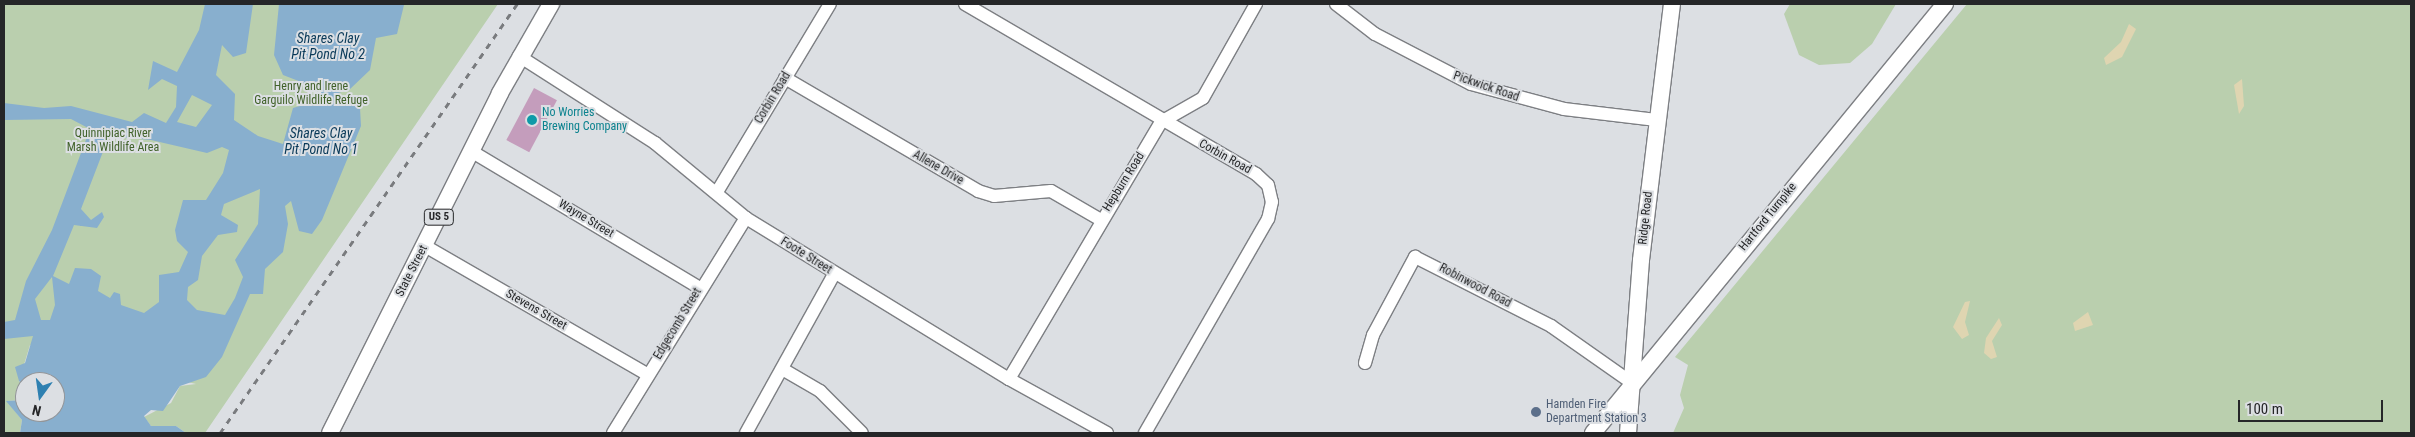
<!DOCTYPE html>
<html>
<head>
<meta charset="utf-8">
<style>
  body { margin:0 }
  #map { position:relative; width:2415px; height:437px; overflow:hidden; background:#dcdfe3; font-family:"Roboto Condensed",sans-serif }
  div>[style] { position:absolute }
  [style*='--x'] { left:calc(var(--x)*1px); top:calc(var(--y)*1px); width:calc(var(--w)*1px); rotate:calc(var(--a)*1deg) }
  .green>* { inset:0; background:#bacfae }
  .sand>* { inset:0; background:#dfd5b1 }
  .water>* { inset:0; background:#88afce }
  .building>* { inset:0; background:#c49dbc; transform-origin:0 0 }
  .roads { filter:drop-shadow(1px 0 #7d7f83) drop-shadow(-1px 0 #7d7f83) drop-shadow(0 1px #7d7f83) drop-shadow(0 -1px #7d7f83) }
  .minor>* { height:12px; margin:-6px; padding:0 6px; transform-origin:6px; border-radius:6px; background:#fff }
  .major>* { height:16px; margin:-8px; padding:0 8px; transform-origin:8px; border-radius:8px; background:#fff }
  .rail>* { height:3px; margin-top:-1.5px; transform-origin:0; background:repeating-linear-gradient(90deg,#797b7e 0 6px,transparent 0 12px) }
  .dots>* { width:14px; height:14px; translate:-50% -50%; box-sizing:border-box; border:2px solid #dcdfe3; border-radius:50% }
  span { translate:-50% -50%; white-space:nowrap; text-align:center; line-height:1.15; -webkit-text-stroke:4px #dcdfe3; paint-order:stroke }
  .shield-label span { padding:1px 4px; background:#dcdfe3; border:1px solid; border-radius:4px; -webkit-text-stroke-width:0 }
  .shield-label { font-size:11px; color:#252628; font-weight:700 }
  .park-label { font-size:12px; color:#41622a }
  .street-label { font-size:12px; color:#252628 }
  .culture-label { font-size:12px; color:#0d838f }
  .left { translate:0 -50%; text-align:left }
  .service-label { font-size:12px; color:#4e5e75 }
  .water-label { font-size:14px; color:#093958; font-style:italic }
  .frame { position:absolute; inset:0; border:5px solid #252628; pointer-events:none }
  .north { position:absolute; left:15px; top:372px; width:50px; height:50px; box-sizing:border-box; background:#dcdfe3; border:1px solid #939598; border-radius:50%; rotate:194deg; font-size:14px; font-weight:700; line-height:20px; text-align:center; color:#252628 }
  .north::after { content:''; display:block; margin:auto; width:18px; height:22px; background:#2e80b1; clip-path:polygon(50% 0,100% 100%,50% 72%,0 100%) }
  .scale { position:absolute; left:2238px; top:400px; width:145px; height:22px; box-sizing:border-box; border:2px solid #252628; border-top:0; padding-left:6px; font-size:15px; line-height:18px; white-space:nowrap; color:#252628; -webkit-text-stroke:4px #dcdfe3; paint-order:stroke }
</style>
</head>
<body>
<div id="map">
  <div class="green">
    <div style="clip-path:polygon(4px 4px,498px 4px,205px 433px,186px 433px,176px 426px,151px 426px,144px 417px,171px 403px,180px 386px,196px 384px,30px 345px,19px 381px,25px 387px,25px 400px,7px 401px,22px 420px,20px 433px,4px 433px)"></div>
    <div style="clip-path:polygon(1790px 4px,1896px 4px,1872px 44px,1850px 63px,1819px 65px,1799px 55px,1784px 14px)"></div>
    <div style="clip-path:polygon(1967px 4px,2411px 4px,2411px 433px,1673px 433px,1684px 408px,1680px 395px,1688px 365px,1675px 357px)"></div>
  </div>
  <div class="sand">
    <div style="clip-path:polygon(2129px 24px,2136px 29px,2122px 57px,2106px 65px,2104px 58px,2121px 42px)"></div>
    <div style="clip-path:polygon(2242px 79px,2244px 106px,2239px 114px,2234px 85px)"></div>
    <div style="clip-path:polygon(1970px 301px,1965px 322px,1969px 335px,1962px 339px,1953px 327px,1965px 302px)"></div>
    <div style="clip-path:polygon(2088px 312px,2093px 325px,2075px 331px,2073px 323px)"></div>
    <div style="clip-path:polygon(1999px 318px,2002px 325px,1992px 341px,1997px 357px,1991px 359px,1984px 353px,1986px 338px)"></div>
  </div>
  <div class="water">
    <div style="clip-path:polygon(evenodd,205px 4px,253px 4px,246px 53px,233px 57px,222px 45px,216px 75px,235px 94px,234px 120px,258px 136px,283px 144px,293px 108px,307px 104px,322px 90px,283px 75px,274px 55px,279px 4px,404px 5px,397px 34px,376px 38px,370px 70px,349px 90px,338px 93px,360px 108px,361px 126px,322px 220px,312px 234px,299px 231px,291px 201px,285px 206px,288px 224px,283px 252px,265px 269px,263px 294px,250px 294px,222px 357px,206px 377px,180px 386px,163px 411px,151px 410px,144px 416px,151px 426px,176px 426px,186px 433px,20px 433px,22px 420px,6px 401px,25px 400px,25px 412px,55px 412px,55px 382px,25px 382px,25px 387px,19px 381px,15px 367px,25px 363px,33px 336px,4px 339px,4px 322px,15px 320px,26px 281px,52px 230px,90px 129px,71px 119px,4px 120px,4px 103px,44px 108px,71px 106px,132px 122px,144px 113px,166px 123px,176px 107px,177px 86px,162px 79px,148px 90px,153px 61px,177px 72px,199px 30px,205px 4px,192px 95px,212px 105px,196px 127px,177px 122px,192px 95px,205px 4px,109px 136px,151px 140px,207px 153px,222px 147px,229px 150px,223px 173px,206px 200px,183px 200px,175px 230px,177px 241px,188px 252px,179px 272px,159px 275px,159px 302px,144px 313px,121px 305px,120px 294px,114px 292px,110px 298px,98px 291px,101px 276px,91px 269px,75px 268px,69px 284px,53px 276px,74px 225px,97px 228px,104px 217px,102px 212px,91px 220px,81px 209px,109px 136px,205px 4px,260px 189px,258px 224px,235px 260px,243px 277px,235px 298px,225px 315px,197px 310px,187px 300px,188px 287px,198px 280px,202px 256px,218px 235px,237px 232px,238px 225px,221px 215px,224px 204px,260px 189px,205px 4px,52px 277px,55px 305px,50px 320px,41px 320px,35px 299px,52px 277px)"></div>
  </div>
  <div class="building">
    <div style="left:534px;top:88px;width:26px;height:59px;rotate:28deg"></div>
  </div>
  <div class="roads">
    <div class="minor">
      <div style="--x:965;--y:4;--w:337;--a:30.3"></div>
      <div style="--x:1256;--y:174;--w:16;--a:43"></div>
      <div style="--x:1268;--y:185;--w:17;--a:77"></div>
      <div style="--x:1272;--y:202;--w:17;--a:103"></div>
      <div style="--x:1268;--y:219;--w:247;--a:119.9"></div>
      <div style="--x:1336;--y:4;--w:49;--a:37.6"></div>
      <div style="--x:1375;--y:34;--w:108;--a:27.5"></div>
      <div style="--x:1471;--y:84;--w:96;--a:15"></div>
      <div style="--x:1564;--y:109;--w:93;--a:6.8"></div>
      <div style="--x:519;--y:56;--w:161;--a:32.6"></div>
      <div style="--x:655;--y:143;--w:118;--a:39.5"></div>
      <div style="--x:746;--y:218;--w:308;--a:31.5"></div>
      <div style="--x:1009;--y:379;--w:112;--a:28.9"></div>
      <div style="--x:785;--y:78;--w:224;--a:30.3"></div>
      <div style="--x:978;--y:191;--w:17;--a:17"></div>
      <div style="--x:994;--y:196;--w:57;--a:-5"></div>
      <div style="--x:1051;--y:191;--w:58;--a:30.1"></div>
      <div style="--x:471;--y:151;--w:267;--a:30.9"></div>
      <div style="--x:717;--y:192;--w:219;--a:-59"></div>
      <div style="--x:425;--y:246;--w:256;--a:30"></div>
      <div style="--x:1365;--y:363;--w:29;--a:-74"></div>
      <div style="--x:1373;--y:335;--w:89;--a:-61.7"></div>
      <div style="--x:1415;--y:257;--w:153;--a:26.9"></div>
      <div style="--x:1551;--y:326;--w:99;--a:35.1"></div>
      <div style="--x:784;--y:370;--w:42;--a:30.3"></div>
      <div style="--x:820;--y:391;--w:59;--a:45"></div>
      <div style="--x:1009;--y:379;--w:299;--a:-59.4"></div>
      <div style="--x:1161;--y:122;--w:48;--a:-29.7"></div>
      <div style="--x:1203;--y:98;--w:108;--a:-60.6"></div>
      <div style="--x:613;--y:433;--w:253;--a:-58.3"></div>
      <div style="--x:746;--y:433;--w:182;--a:-61"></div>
    </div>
    <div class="major">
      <div style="--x:330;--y:433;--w:380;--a:-63.4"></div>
      <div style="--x:500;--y:93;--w:103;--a:-60.2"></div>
      <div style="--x:1593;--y:433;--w:555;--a:-50.63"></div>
      <div style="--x:1628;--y:433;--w:173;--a:-85.7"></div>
      <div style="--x:1641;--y:260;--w:258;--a:-83.1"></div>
    </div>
  </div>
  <div class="rail">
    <div style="--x:220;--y:433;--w:522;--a:-55.3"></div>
  </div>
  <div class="dots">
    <div style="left:532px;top:120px;background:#0f9aa8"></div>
    <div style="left:1536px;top:412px;background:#5c6f8a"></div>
  </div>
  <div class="shield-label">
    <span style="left:439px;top:217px">US 5</span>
  </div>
  <div class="park-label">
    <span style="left:311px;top:94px">Henry and Irene<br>Garguilo Wildlife Refuge</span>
    <span style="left:113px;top:141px">Quinnipiac River<br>Marsh Wildlife Area</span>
  </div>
  <div class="street-label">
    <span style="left:1486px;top:87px;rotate:19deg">Pickwick Road</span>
    <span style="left:773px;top:98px;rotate:-59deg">Corbin Road</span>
    <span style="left:1225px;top:157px;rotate:29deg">Corbin Road</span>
    <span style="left:938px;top:168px;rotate:30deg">Allene Drive</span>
    <span style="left:1124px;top:182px;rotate:-58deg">Hepburn Road</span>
    <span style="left:1768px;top:217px;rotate:-51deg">Hartford Turnpike</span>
    <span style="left:1646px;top:218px;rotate:-84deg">Ridge Road</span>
    <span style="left:586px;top:219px;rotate:31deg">Wayne Street</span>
    <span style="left:806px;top:256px;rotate:32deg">Foote Street</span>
    <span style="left:412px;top:271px;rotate:-63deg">State Street</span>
    <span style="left:1475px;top:286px;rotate:28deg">Robinwood Road</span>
    <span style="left:536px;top:310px;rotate:30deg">Stevens Street</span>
    <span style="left:678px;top:324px;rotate:-59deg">Edgecomb Street</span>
  </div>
  <div class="culture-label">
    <span class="left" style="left:542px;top:120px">No Worries<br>Brewing Company</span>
  </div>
  <div class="service-label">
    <span class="left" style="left:1546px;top:412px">Hamden Fire<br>Department Station 3</span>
  </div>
  <div class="water-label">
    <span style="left:328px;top:46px">Shares Clay<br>Pit Pond No 2</span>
    <span style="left:321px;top:141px">Shares Clay<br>Pit Pond No 1</span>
  </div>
  <div class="frame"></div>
  <div class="north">N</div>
  <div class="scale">100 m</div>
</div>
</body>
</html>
